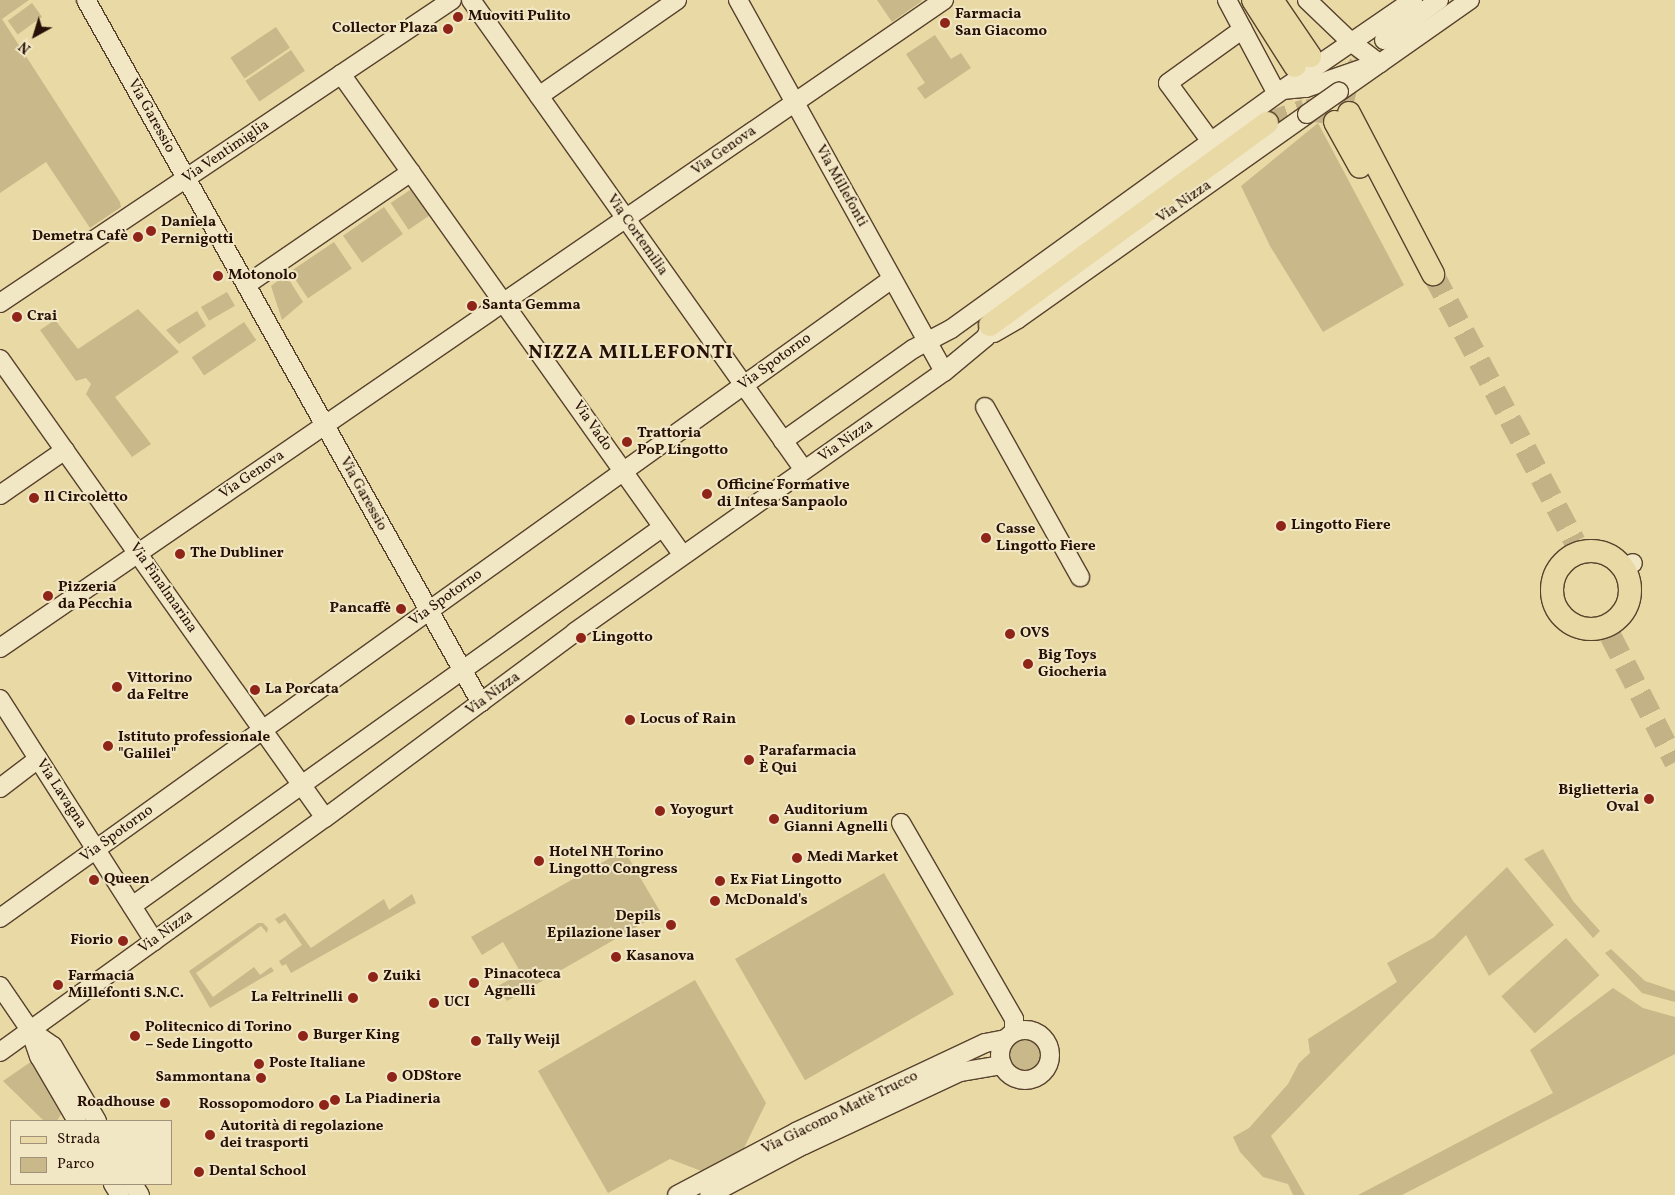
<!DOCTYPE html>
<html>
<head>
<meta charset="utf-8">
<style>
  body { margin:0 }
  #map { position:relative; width:1675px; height:1195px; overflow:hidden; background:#e9daa5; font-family:Vollkorn,serif }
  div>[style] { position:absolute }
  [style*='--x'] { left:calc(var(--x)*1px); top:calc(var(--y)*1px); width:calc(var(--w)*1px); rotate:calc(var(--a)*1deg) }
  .green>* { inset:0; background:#c8b88a; transform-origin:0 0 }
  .round { border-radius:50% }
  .minor-tunnel>* { height:18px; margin-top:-9px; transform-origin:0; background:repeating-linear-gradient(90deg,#c2b285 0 18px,transparent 0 27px) }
  .major-tunnel>* { height:22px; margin-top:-11px; transform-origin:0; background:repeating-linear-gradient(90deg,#c2b285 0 22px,transparent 0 33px) }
  .roads { filter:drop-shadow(1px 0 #58422e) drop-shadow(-1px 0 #58422e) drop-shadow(0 1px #58422e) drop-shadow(0 -1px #58422e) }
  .minor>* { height:18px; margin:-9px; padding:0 9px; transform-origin:9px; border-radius:9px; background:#f1e7c4 }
  .minor>.ring { margin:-9px; padding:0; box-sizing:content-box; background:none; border:18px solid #f1e7c4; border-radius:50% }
  .major>* { height:22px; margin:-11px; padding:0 11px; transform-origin:11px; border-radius:11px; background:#e9daa5 }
  .major>.ring { margin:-11px; padding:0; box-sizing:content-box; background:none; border:22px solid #e9daa5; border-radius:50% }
  .bridges { filter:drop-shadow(1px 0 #58422e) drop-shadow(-1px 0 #58422e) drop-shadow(0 1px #58422e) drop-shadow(0 -1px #58422e) }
  .minor-bridge>* { height:18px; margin:-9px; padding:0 9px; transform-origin:9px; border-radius:9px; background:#f1e7c4 }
  .dots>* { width:14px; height:14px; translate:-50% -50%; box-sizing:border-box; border:2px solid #f1e7c4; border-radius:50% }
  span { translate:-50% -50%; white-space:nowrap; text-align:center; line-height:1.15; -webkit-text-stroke:4px #f1e7c4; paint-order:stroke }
  .poi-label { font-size:15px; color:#271006; font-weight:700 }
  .left { translate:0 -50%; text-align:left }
  .right { translate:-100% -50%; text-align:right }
  .street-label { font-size:15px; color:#271006 }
  .district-label { font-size:20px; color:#271006; font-weight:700; letter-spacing:1px }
  .legend { position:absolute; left:10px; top:1120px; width:162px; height:65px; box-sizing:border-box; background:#f1e7c4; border:1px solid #a09178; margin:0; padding:6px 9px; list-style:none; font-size:15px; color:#271006 }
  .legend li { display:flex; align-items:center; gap:10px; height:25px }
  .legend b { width:25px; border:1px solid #a09178 }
  .north { position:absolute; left:10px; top:10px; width:50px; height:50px; -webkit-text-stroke:4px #f1e7c4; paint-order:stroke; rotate:219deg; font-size:14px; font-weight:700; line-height:20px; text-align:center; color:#271006 }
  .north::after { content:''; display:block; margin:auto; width:18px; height:22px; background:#271006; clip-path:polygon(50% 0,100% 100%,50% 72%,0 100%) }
</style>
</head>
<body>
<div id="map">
  <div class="green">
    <div style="clip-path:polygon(0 0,29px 0,2px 19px,120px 202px,121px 207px,90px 228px,46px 162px,0 193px)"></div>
    <div style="clip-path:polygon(877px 0,921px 0,922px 1px,892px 22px)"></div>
    <div style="left:32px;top:3px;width:17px;height:30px;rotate:54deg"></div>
    <div style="left:276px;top:27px;width:25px;height:55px;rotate:56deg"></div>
    <div style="clip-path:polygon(935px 35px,951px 59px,961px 53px,971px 68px,925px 99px,917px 88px,925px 83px,906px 54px)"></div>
    <div style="left:291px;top:50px;width:25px;height:55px;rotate:56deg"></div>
    <div style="clip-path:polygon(1318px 123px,1404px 285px,1323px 332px,1270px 246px,1241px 186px)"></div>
    <div style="left:413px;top:188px;width:32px;height:27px;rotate:56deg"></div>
    <div style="left:384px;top:207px;width:33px;height:50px;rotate:55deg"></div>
    <div style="left:334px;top:242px;width:32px;height:53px;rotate:56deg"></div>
    <div style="clip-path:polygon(286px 275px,303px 302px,282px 320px,271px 286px)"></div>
    <div style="left:227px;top:292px;width:16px;height:30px;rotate:60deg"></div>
    <div style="clip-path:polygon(138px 309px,179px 352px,115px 397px,151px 444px,132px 457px,86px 394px,91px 384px,86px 378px,76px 381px,40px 330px,55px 320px,78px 349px)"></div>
    <div style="clip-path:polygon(197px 311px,206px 326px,179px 344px,166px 330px)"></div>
    <div style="left:244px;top:322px;width:22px;height:63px;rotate:56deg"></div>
    <div style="clip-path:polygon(1543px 849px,1573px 901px,1600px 931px,1593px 938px,1524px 859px)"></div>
    <div style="clip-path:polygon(624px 850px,661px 913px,507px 1001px,498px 986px,521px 973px,503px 942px,482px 955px,471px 937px)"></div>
    <div style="clip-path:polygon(1507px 867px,1554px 925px,1489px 976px,1466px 935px,1271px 1136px,1305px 1195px,1293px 1195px,1288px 1184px,1263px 1177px,1240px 1152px,1233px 1137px,1249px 1128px,1288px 1084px,1299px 1063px,1310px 1053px,1308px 1039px,1397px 982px,1387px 963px,1433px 938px)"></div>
    <div style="left:884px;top:873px;width:140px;height:172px;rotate:60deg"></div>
    <div style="clip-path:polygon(412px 894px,416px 903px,291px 973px,286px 964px,282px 966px,279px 961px,302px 945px,285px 920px,279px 924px,275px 919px,285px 913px,311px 948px,384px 899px,389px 910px)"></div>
    <div style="clip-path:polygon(258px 923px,263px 923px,268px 928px,267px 933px,261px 926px,196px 973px,213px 997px,254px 967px,260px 975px,271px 967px,274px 971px,210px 1008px,189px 971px)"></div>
    <div style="left:1566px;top:938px;width:50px;height:87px;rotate:48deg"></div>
    <div style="clip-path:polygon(1611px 949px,1645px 981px,1675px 991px,1675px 1002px,1642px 993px,1605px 953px)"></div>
    <div style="clip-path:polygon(695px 980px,766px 1103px,743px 1150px,704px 1172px,670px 1159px,608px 1193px,538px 1071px)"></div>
    <div style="clip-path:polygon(1613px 988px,1643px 1008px,1675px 1017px,1675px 1054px,1402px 1195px,1358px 1195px,1553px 1093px,1530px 1050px)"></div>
    <div class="round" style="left:1006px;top:1036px;width:38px;height:38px"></div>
    <div style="clip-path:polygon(32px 1061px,61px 1114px,57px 1121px,44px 1121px,3px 1081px)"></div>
  </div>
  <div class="minor-tunnel">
    <div style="--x:1344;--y:106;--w:32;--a:-77"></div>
    <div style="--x:1351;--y:75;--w:14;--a:-60"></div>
    <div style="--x:1358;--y:63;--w:35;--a:-41"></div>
  </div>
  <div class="major-tunnel">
    <div style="--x:1267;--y:123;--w:40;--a:-18.9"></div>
    <div style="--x:1305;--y:110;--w:24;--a:7"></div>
    <div style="--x:1433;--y:274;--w:303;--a:62.1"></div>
    <div style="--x:1610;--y:635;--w:143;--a:62.9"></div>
  </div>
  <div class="roads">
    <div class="minor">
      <div style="--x:86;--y:0;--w:806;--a:60.67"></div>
      <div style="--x:471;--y:0;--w:576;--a:54.68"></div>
      <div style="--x:738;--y:0;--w:425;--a:61"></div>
      <div style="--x:1227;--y:0;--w:106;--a:62"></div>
      <div style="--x:1307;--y:0;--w:61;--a:43.7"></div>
      <div style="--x:1351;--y:42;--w:36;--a:37"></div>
      <div style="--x:1384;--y:40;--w:68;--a:-36"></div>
      <div style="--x:341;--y:74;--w:584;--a:54.62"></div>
      <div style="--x:1282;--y:90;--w:24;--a:-5"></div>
      <div style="--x:1306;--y:88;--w:65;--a:-19"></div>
      <div style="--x:1339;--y:92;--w:160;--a:-35.1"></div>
      <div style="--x:539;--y:96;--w:168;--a:-34.8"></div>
      <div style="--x:1212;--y:143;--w:74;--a:-126.3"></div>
      <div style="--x:1168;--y:83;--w:92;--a:-35.8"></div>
      <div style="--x:246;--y:285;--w:200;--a:-34.4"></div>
      <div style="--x:0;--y:303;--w:544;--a:-33.84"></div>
      <div style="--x:994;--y:333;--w:28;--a:-30"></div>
      <div style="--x:1018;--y:319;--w:354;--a:-35.3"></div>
      <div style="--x:0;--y:359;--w:562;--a:54.7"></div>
      <div style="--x:985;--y:407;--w:195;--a:60.8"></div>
      <div style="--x:783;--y:441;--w:159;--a:-35.3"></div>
      <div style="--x:913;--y:349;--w:43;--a:-27.8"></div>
      <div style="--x:951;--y:329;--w:408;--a:-35.8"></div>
      <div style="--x:1282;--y:90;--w:159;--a:-34.5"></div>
      <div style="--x:0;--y:495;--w:79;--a:-34.7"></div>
      <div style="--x:1624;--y:568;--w:10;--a:-29"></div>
      <div style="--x:0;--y:648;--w:1145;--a:-34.47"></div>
      <div style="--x:0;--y:699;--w:287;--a:57.5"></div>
      <div style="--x:0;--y:788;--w:48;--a:-37.3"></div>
      <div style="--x:901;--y:823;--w:226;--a:60"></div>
      <div style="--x:1014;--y:1019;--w:13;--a:90"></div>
      <div style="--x:132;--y:906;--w:652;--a:-35.52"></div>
      <div style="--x:0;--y:918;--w:1097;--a:-35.62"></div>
      <div style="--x:0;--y:986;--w:53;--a:55.7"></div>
      <div style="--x:30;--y:1030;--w:28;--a:71"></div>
      <div style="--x:39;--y:1056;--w:75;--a:59.7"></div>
      <div style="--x:30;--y:1030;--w:28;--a:35"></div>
      <div style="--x:53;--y:1046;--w:87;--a:59.6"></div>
      <div class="ring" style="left:1000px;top:1030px;width:32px;height:32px"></div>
      <div style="--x:0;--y:1052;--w:400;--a:-35.8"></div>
      <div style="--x:325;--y:818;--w:312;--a:-36.6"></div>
      <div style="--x:575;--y:632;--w:451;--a:-35.2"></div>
      <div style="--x:944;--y:372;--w:55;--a:-39.8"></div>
      <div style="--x:986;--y:337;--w:47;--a:-70"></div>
      <div style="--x:113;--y:1184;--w:13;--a:58"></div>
      <div style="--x:133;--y:1184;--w:13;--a:58"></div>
      <div style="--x:677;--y:1195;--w:135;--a:-27.9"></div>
      <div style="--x:796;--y:1132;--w:209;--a:-25.2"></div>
      <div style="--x:985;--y:1043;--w:21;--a:-11"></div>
      <div style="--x:709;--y:1195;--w:107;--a:-27.8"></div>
      <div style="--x:804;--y:1145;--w:172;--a:-25.1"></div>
      <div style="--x:960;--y:1072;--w:43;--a:-9.5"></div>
    </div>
    <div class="major">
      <div style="--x:1253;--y:0;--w:78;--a:57.5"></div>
      <div style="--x:1272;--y:0;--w:68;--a:55.8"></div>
      <div style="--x:1349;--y:113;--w:182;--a:62.4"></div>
      <div style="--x:1335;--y:122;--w:51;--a:60.9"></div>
      <div style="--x:990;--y:325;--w:343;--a:-36.1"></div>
      <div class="ring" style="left:1552px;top:551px;width:56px;height:56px"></div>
    </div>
  </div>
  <div class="bridges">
    <div class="minor-bridge">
      <div style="--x:1307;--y:114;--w:39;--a:-35"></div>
    </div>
  </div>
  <div class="dots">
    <div style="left:458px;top:17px;background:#8f2418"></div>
    <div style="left:945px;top:23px;background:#8f2418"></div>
    <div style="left:448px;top:29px;background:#8f2418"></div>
    <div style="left:151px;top:231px;background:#8f2418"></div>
    <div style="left:138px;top:237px;background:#8f2418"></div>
    <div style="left:218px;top:276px;background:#8f2418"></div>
    <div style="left:472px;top:306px;background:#8f2418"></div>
    <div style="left:17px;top:317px;background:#8f2418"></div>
    <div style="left:627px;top:442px;background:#8f2418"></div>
    <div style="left:707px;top:494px;background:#8f2418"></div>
    <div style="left:34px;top:498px;background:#8f2418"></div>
    <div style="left:1281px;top:526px;background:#8f2418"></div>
    <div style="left:986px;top:538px;background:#8f2418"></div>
    <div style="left:180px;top:554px;background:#8f2418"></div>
    <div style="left:48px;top:596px;background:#8f2418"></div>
    <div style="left:401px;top:609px;background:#8f2418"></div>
    <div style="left:1010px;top:634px;background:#8f2418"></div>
    <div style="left:581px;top:638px;background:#8f2418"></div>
    <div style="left:1028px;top:664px;background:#8f2418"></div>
    <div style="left:117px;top:687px;background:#8f2418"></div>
    <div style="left:255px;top:690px;background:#8f2418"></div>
    <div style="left:630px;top:720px;background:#8f2418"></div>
    <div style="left:108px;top:746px;background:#8f2418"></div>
    <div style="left:749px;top:760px;background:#8f2418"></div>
    <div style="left:1649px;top:799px;background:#8f2418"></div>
    <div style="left:660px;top:811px;background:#8f2418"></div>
    <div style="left:774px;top:819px;background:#8f2418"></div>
    <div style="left:797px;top:858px;background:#8f2418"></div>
    <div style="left:539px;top:861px;background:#8f2418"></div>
    <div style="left:94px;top:880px;background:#8f2418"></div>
    <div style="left:720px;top:881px;background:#8f2418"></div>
    <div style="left:715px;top:901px;background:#8f2418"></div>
    <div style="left:671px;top:925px;background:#8f2418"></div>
    <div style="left:123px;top:941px;background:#8f2418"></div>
    <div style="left:616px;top:957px;background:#8f2418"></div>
    <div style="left:373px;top:977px;background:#8f2418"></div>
    <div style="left:474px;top:983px;background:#8f2418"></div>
    <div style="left:58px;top:985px;background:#8f2418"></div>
    <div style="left:353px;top:998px;background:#8f2418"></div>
    <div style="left:434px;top:1003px;background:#8f2418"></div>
    <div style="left:135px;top:1036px;background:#8f2418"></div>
    <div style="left:303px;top:1036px;background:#8f2418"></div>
    <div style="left:476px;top:1041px;background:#8f2418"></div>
    <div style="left:259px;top:1064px;background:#8f2418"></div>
    <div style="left:392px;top:1077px;background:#8f2418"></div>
    <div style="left:261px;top:1078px;background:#8f2418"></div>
    <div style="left:335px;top:1100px;background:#8f2418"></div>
    <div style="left:165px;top:1103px;background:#8f2418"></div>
    <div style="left:324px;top:1105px;background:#8f2418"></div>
    <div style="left:210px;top:1135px;background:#8f2418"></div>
    <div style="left:199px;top:1172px;background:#8f2418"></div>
  </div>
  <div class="poi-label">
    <span class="left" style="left:955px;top:23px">Farmacia<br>San Giacomo</span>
    <span class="left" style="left:468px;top:17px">Muoviti Pulito</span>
    <span class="right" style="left:438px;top:29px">Collector Plaza</span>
    <span class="left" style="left:161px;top:231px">Daniela<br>Pernigotti</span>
    <span class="right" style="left:128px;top:237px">Demetra Cafè</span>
    <span class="left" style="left:228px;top:276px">Motonolo</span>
    <span class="left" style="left:482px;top:306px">Santa Gemma</span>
    <span class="left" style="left:27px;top:317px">Crai</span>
    <span class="left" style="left:637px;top:442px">Trattoria<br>PoP Lingotto</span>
    <span class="left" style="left:717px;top:494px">Officine Formative<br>di Intesa Sanpaolo</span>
    <span class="left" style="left:44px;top:498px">Il Circoletto</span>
    <span class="left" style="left:1291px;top:526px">Lingotto Fiere</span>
    <span class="left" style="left:996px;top:538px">Casse<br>Lingotto Fiere</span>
    <span class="left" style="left:190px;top:554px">The Dubliner</span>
    <span class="left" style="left:58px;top:596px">Pizzeria<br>da Pecchia</span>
    <span class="right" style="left:391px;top:609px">Pancaffė</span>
    <span class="left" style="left:1020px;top:634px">OVS</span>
    <span class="left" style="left:592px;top:638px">Lingotto</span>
    <span class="left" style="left:1038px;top:664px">Big Toys<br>Giocheria</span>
    <span class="left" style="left:127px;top:687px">Vittorino<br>da Feltre</span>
    <span class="left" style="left:265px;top:690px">La Porcata</span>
    <span class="left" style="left:640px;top:720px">Locus of Rain</span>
    <span class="left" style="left:118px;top:746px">Istituto professionale<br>"Galilei"</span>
    <span class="left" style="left:759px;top:760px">Parafarmacia<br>È Qui</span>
    <span class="right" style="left:1639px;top:799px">Biglietteria<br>Oval</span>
    <span class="left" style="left:784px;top:819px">Auditorium<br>Gianni Agnelli</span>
    <span class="left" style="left:670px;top:811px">Yoyogurt</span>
    <span class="left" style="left:549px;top:861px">Hotel NH Torino<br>Lingotto Congress</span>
    <span class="left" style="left:807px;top:858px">Medi Market</span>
    <span class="left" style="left:104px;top:880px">Queen</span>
    <span class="left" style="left:730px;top:881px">Ex Fiat Lingotto</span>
    <span class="left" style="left:725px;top:901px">McDonald's</span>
    <span class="right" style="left:661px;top:925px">Depils<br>Epilazione laser</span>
    <span class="right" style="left:113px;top:941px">Fiorio</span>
    <span class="left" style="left:626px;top:957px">Kasanova</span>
    <span class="left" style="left:484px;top:983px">Pinacoteca<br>Agnelli</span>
    <span class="left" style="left:68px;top:985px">Farmacia<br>Millefonti S.N.C.</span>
    <span class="left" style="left:383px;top:977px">Zuiki</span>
    <span class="right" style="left:343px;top:998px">La Feltrinelli</span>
    <span class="left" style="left:444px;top:1003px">UCI</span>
    <span class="left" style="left:145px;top:1036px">Politecnico di Torino<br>– Sede Lingotto</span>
    <span class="left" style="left:313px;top:1036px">Burger King</span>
    <span class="left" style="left:486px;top:1041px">Tally Weijl</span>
    <span class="left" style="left:269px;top:1064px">Poste Italiane</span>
    <span class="left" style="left:402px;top:1077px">ODStore</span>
    <span class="right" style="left:251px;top:1078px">Sammontana</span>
    <span class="left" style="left:345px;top:1100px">La Piadineria</span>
    <span class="right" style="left:155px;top:1103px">Roadhouse</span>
    <span class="right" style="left:314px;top:1105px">Rossopomodoro</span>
    <span class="left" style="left:220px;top:1135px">Autorità di regolazione<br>dei trasporti</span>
    <span class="left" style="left:209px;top:1172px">Dental School</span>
  </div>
  <div class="street-label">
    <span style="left:151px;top:116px;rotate:61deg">Via Garessio</span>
    <span style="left:724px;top:151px;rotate:-35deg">Via Genova</span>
    <span style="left:226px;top:152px;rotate:-34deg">Via Ventimiglia</span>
    <span style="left:841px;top:186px;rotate:61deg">Via Millefonti</span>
    <span style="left:1184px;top:202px;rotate:-35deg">Via Nizza</span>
    <span style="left:637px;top:235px;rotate:55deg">Via Cortemilia</span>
    <span style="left:775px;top:362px;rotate:-36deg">Via Spotorno</span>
    <span style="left:592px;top:426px;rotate:55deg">Via Vado</span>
    <span style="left:846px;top:441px;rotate:-35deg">Via Nizza</span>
    <span style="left:252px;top:475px;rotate:-34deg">Via Genova</span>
    <span style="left:363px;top:494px;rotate:61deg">Via Garessio</span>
    <span style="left:163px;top:588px;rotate:55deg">Via Finalmarina</span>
    <span style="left:446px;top:598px;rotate:-36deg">Via Spotorno</span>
    <span style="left:493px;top:694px;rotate:-36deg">Via Nizza</span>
    <span style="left:61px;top:794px;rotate:57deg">Via Lavagna</span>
    <span style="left:117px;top:834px;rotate:-36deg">Via Spotorno</span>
    <span style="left:166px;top:932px;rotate:-36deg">Via Nizza</span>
    <span style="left:840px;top:1113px;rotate:-26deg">Via Giacomo Mattè Trucco</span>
  </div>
  <div class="district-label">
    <span style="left:631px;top:353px">NIZZA MILLEFONTI</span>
  </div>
  <ul class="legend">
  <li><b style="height:6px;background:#e9daa5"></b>Strada</li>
  <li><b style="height:14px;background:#c8b88a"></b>Parco</li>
  </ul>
  <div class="north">N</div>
</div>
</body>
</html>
